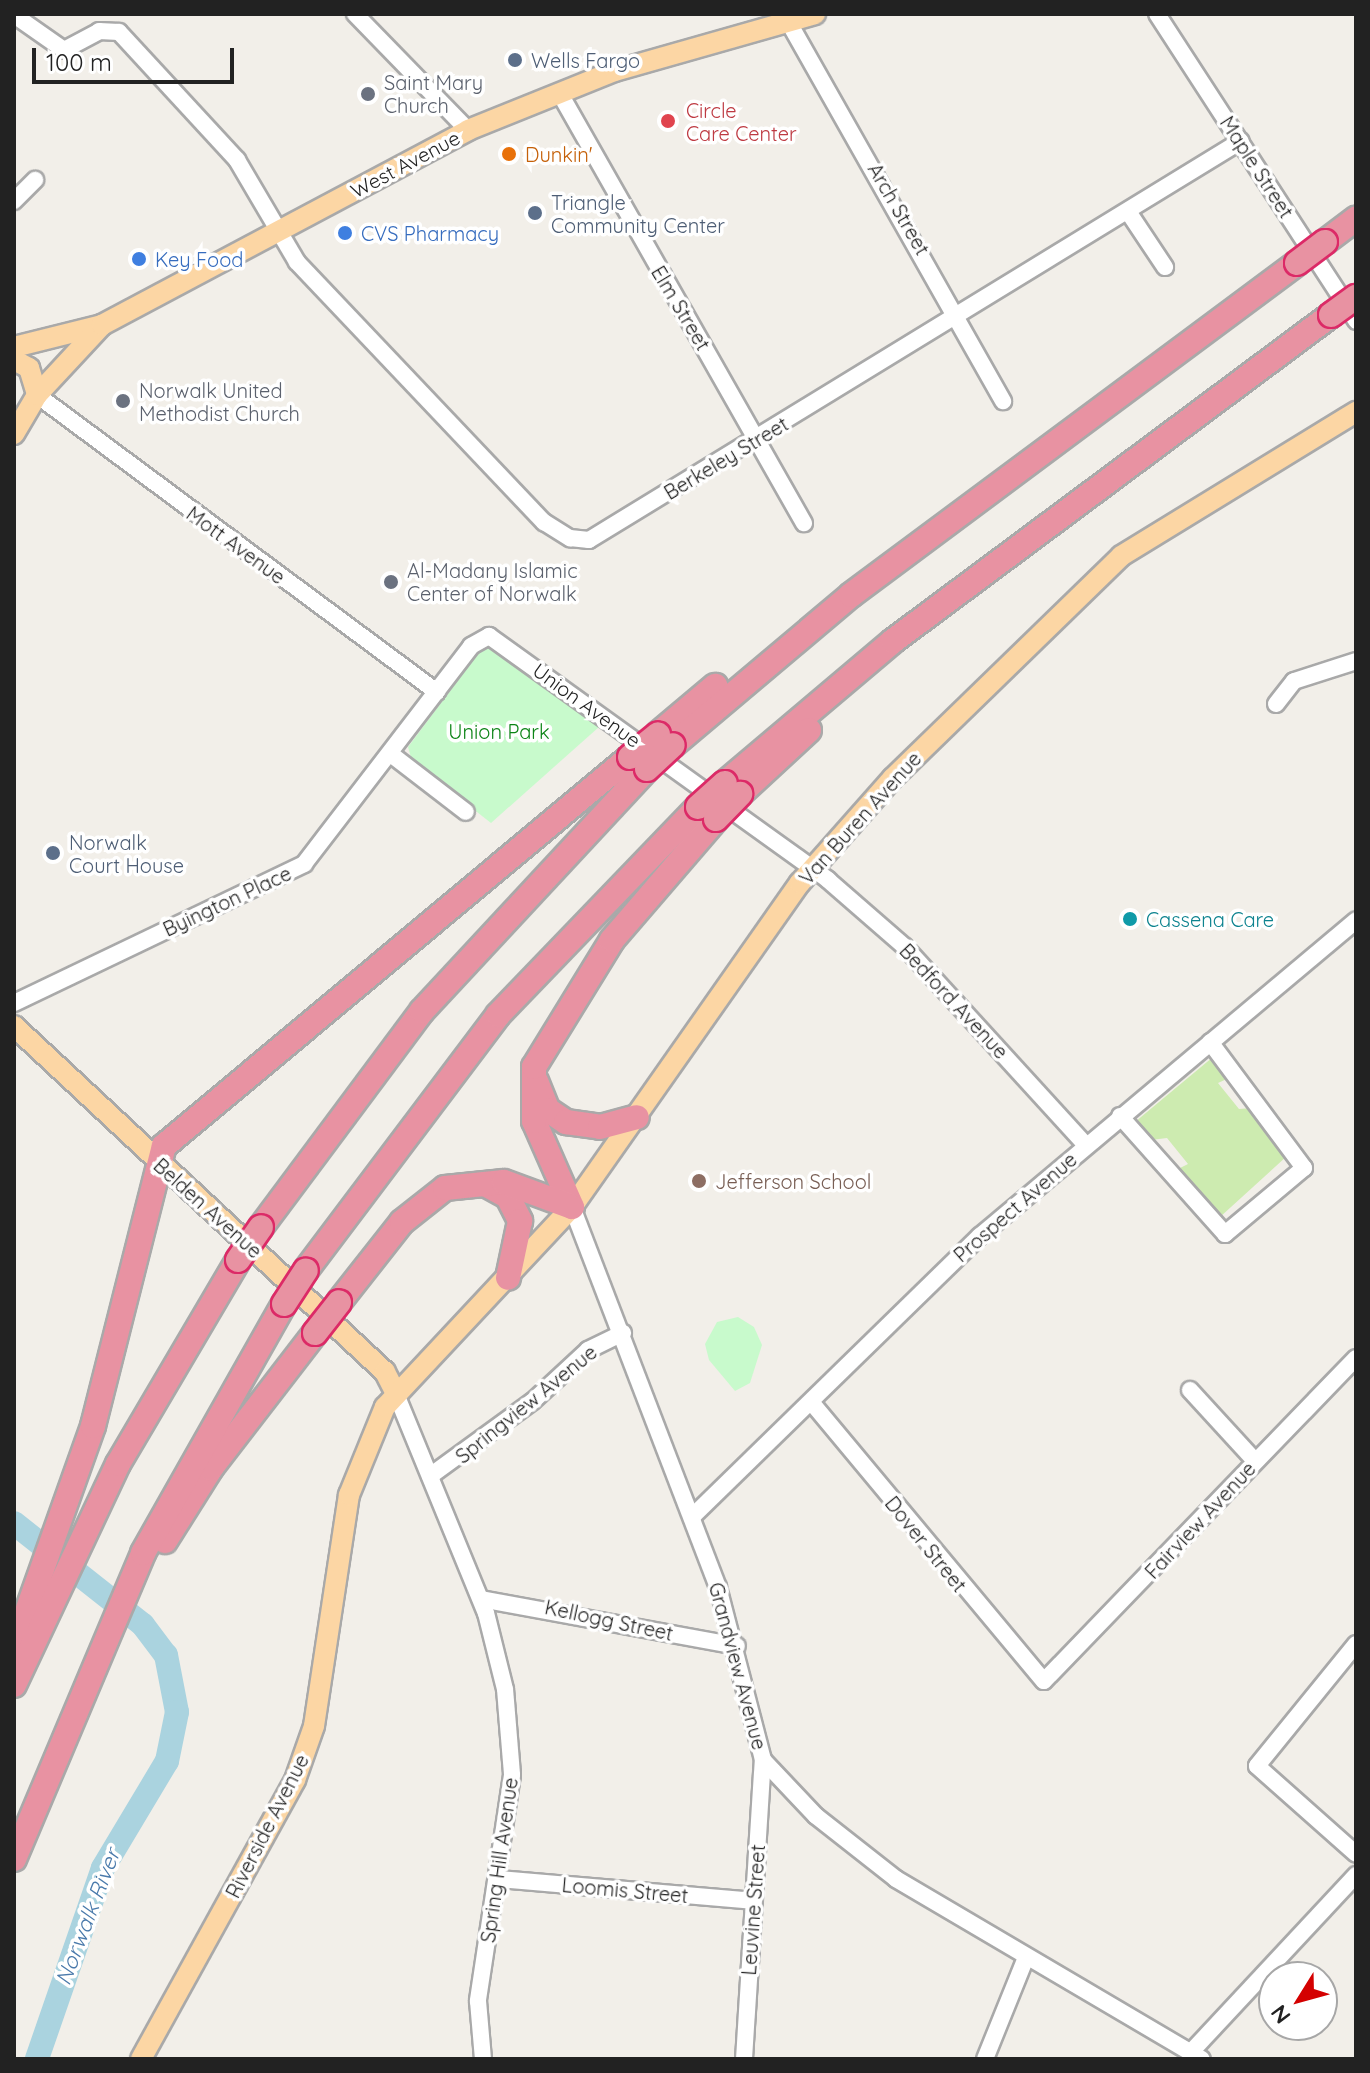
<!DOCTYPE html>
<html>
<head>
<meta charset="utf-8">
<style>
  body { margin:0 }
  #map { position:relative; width:1370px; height:2073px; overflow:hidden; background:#f2efe9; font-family:Quicksand,sans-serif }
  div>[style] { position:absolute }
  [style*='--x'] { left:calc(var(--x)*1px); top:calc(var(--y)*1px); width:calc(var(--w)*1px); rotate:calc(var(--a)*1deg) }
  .grass>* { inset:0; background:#cdebb0 }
  .park>* { inset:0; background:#c8facc }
  .river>* { height:24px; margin:-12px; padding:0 12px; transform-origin:12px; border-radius:12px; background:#aad3df }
  .roads { filter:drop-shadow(2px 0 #a9a9a9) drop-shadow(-2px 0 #a9a9a9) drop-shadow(0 2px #a9a9a9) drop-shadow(0 -2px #a9a9a9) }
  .minor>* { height:16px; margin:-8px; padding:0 8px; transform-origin:8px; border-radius:8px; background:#fff }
  .major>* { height:20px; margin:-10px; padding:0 10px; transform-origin:10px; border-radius:10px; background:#fcd6a4 }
  .highway>* { height:24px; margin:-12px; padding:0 12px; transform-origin:12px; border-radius:12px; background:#e892a2 }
  .bridges { filter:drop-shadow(2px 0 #dc2a67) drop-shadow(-2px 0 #dc2a67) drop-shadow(0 2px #dc2a67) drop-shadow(0 -2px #dc2a67) }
  .highway-bridge>* { height:24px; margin:-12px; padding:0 12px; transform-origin:12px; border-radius:12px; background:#e892a2 }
  .dots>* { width:22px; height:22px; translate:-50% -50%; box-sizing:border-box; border:4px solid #fff; border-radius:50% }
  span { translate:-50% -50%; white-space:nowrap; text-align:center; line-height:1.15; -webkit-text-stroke:7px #fff; paint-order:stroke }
  .service-label { font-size:20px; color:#4e5e75 }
  .left { translate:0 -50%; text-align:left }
  .worship-label { font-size:20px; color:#5b616d }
  .health-label { font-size:20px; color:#be3a42 }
  .food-label { font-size:20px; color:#c56008 }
  .street-label { font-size:20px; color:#222 }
  .shop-label { font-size:20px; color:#366cbe }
  .park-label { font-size:20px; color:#0c8416 }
  .culture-label { font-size:20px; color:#0d838f }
  .education-label { font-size:20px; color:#785e54 }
  .water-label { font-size:22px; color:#4a7aab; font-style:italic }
  .frame { position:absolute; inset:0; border:16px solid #222; pointer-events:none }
  .north { position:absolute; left:1258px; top:1961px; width:80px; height:80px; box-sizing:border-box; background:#fff; border:2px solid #a7a7a7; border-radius:50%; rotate:233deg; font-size:22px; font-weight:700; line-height:32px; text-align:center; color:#222 }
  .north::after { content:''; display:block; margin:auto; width:28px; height:36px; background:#d40000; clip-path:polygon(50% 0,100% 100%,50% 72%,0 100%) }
  .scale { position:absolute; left:32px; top:48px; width:202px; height:36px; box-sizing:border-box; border:4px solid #222; border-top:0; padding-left:10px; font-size:24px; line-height:28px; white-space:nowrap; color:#222; -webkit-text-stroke:6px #fff; paint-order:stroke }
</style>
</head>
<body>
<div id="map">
  <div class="grass">
    <div style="clip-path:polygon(1213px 1057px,1229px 1078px,1218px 1083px,1239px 1109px,1252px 1108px,1287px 1156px,1220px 1217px,1176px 1170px,1188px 1164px,1167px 1138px,1151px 1140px,1135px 1122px)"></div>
  </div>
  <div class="park">
    <div style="clip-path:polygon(494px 647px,599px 727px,491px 823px,412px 761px,408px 747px,482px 648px)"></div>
    <div style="clip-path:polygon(738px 1317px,754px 1327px,762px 1345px,750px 1383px,735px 1391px,709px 1360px,705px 1344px,717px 1322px)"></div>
  </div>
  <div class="river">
    <div style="--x:14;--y:1523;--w:164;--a:38.3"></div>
    <div style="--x:143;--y:1625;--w:38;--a:53"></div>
    <div style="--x:166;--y:1655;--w:58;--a:79.1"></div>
    <div style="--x:177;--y:1712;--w:50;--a:101.5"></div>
    <div style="--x:167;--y:1761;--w:125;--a:120.9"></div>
    <div style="--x:103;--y:1868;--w:202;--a:109.1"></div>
  </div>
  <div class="roads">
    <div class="minor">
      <div style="--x:355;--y:14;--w:162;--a:45.8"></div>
      <div style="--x:1157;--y:14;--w:366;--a:57"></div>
      <div style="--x:14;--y:15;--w:61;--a:35"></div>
      <div style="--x:64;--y:50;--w:40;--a:-28"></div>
      <div style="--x:99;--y:31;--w:20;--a:3"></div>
      <div style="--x:119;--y:32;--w:174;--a:47.3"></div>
      <div style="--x:237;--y:160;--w:118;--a:59.5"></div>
      <div style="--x:297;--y:262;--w:359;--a:46.5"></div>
      <div style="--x:544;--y:522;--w:31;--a:32"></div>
      <div style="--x:570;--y:538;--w:19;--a:6"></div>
      <div style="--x:589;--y:540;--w:764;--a:-31.47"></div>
      <div style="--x:788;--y:21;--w:437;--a:60.5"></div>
      <div style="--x:559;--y:92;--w:496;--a:60.4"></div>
      <div style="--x:14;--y:201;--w:30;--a:-45"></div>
      <div style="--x:1129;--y:213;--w:65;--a:56.3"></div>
      <div style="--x:37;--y:395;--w:498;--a:36.6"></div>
      <div style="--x:1276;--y:704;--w:29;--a:-52"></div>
      <div style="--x:1294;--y:681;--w:65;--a:-17.9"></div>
      <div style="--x:392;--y:755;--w:93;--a:37.6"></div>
      <div style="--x:14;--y:1003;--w:322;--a:-25.6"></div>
      <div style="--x:304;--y:864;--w:275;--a:-52.5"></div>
      <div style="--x:471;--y:646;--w:21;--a:-29"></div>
      <div style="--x:489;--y:636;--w:418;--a:35.7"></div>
      <div style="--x:828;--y:880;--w:102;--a:41"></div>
      <div style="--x:905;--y:947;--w:268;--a:47.6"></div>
      <div style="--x:1120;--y:1116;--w:158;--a:48.3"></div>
      <div style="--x:1225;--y:1234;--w:103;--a:-39.9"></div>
      <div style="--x:1304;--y:1168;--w:157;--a:-126.7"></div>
      <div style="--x:572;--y:1207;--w:407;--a:69"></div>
      <div style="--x:718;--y:1587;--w:179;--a:75.4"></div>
      <div style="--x:763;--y:1760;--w:77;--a:46.6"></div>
      <div style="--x:816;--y:1816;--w:102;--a:38.2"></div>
      <div style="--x:896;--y:1879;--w:355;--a:30.5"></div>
      <div style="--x:1190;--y:1390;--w:96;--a:47.5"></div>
      <div style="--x:396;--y:1394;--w:237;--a:67.7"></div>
      <div style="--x:486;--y:1613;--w:78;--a:76"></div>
      <div style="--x:505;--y:1689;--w:86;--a:85.3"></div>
      <div style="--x:512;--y:1775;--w:229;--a:98.6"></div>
      <div style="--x:478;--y:2001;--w:58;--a:85.1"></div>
      <div style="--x:812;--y:1403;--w:362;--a:50.2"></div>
      <div style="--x:1044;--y:1681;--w:449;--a:-46"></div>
      <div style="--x:430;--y:1476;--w:127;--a:-36.1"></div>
      <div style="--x:533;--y:1401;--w:75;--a:-42.8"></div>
      <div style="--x:588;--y:1350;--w:39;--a:-26"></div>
      <div style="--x:693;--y:1516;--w:401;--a:-44.3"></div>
      <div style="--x:980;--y:1236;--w:491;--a:-40"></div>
      <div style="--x:481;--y:1599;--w:260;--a:10.4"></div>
      <div style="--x:1356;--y:1644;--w:157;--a:129.1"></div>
      <div style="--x:1257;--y:1766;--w:132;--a:41.6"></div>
      <div style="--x:498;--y:1879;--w:256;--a:4.9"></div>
      <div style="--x:1191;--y:2052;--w:242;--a:-47"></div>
      <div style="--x:744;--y:2059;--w:300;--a:-86.4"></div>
      <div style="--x:985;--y:2059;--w:107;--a:-68"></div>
    </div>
    <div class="major">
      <div style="--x:14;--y:347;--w:91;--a:-14"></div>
      <div style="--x:14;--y:360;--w:17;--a:28"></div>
      <div style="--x:29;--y:368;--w:28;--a:73"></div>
      <div style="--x:14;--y:434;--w:45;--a:-59.5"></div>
      <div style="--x:37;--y:395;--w:96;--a:-47.1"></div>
      <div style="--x:102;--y:325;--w:415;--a:-28"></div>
      <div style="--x:468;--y:130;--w:158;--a:-21.9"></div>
      <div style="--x:615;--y:71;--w:208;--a:-15.9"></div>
      <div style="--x:14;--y:1026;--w:507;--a:43"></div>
      <div style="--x:385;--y:1372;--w:25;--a:63"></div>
      <div style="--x:141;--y:2059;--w:319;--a:-61.1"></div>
      <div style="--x:295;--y:1780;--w:57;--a:-70.6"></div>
      <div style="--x:314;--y:1726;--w:234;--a:-81.4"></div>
      <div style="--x:349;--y:1495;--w:95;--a:-67.8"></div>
      <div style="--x:385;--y:1407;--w:274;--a:-46.9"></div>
      <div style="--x:572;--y:1207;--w:396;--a:-54.9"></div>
      <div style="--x:800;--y:883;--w:140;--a:-48.5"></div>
      <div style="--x:893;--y:778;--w:318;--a:-44.2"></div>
      <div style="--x:1121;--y:556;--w:276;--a:-31.5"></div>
    </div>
    <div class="highway">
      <div style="--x:1325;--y:242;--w:39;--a:-37"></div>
      <div style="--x:658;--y:734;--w:75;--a:-40.1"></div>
      <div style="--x:673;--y:745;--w:233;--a:-40.1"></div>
      <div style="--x:851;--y:595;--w:556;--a:-36.66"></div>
      <div style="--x:725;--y:783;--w:220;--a:-40.2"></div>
      <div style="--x:893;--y:641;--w:546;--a:-36.66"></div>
      <div style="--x:740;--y:794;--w:94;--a:-42.8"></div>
      <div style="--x:536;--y:1081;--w:31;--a:68"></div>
      <div style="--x:548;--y:1110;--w:22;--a:34"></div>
      <div style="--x:566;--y:1122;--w:34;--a:8"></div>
      <div style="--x:600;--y:1127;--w:38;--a:-15"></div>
      <div style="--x:485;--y:1184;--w:26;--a:29"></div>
      <div style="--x:508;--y:1197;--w:27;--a:63"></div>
      <div style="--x:520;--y:1221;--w:58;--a:101.9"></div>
      <div style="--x:572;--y:1207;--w:94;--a:-113.8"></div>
      <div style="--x:534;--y:1121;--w:54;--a:-90"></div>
      <div style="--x:534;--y:1067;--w:149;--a:-58.4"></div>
      <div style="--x:612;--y:940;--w:160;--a:-49.3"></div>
      <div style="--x:261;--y:1227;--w:269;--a:-53.3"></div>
      <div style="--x:422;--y:1011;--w:330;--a:-47.1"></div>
      <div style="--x:306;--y:1270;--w:319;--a:-53"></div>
      <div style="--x:498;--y:1015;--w:289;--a:-46.1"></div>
      <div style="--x:339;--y:1302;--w:102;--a:-51.8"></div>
      <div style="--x:402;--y:1222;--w:55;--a:-38.3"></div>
      <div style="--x:445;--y:1188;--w:59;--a:-5.8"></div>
      <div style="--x:504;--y:1182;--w:72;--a:20.2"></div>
      <div style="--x:165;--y:1541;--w:86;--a:-57.8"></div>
      <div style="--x:211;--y:1468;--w:170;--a:-52.4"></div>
      <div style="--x:14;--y:1648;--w:236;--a:-70.4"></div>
      <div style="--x:93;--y:1426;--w:289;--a:-75.8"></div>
      <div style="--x:164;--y:1146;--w:607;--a:-39.85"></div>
      <div style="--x:14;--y:1685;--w:244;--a:-64.8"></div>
      <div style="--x:118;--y:1464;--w:237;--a:-59.5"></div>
      <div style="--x:14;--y:1859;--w:332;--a:-67.1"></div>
      <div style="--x:143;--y:1553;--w:286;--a:-60.5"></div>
    </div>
  </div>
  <div class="bridges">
    <div class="highway-bridge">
      <div style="--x:1297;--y:263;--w:35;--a:-37"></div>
      <div style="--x:1331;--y:315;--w:31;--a:-36"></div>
      <div style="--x:630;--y:757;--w:36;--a:-39"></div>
      <div style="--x:647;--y:769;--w:35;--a:-43"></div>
      <div style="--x:698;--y:807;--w:36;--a:-42"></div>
      <div style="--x:716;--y:819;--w:35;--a:-46"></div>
      <div style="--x:238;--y:1260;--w:40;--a:-55.1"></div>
      <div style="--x:284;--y:1304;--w:40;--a:-57.1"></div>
      <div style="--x:315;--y:1333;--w:39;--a:-52"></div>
    </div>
  </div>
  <div class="dots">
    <div style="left:515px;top:60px;background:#5c6f8a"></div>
    <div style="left:368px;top:94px;background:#6b7280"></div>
    <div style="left:668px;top:121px;background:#e0444e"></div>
    <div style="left:509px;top:154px;background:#e8710a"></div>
    <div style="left:535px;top:213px;background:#5c6f8a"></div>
    <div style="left:345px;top:233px;background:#3f7fe0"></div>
    <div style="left:139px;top:259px;background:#3f7fe0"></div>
    <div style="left:123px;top:401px;background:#6b7280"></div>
    <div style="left:391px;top:582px;background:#6b7280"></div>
    <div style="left:53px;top:853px;background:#5c6f8a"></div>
    <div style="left:1130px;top:919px;background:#0f9aa8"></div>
    <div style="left:699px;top:1181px;background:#8d6e63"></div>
  </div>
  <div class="service-label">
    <span class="left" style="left:531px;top:60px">Wells Fargo</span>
    <span class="left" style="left:551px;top:214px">Triangle<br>Community Center</span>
    <span class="left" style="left:69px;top:854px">Norwalk<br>Court House</span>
  </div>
  <div class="worship-label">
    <span class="left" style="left:384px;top:94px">Saint Mary<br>Church</span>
    <span class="left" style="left:139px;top:402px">Norwalk United<br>Methodist Church</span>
    <span class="left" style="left:407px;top:582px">Al-Madany Islamic<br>Center of Norwalk</span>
  </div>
  <div class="health-label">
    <span class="left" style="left:686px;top:122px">Circle<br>Care Center</span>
  </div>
  <div class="food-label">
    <span class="left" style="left:525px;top:154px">Dunkin'</span>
  </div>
  <div class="street-label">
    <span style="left:405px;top:164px;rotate:-28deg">West Avenue</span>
    <span style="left:1257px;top:167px;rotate:57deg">Maple Street</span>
    <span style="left:899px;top:209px;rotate:60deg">Arch Street</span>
    <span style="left:681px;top:308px;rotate:59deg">Elm Street</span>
    <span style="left:726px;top:458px;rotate:-31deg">Berkeley Street</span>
    <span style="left:236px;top:545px;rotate:36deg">Mott Avenue</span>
    <span style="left:587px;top:705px;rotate:36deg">Union Avenue</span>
    <span style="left:860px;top:818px;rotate:-48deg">Van Buren Avenue</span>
    <span style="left:227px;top:901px;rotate:-25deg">Byington Place</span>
    <span style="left:954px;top:1001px;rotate:47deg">Bedford Avenue</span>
    <span style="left:1015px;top:1207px;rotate:-41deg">Prospect Avenue</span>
    <span style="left:208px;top:1208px;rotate:42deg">Belden Avenue</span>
    <span style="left:526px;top:1404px;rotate:-39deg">Springview Avenue</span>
    <span style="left:1200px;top:1520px;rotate:-47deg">Fairview Avenue</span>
    <span style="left:926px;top:1544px;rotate:51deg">Dover Street</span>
    <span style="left:609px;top:1620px;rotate:12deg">Kellogg Street</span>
    <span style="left:738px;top:1666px;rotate:75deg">Grandview Avenue</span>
    <span style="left:267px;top:1826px;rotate:-63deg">Riverside Avenue</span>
    <span style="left:499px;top:1860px;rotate:-82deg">Spring Hill Avenue</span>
    <span style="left:625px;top:1890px;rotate:5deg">Loomis Street</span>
    <span style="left:753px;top:1910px;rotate:-86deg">Leuvine Street</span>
  </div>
  <div class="shop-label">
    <span class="left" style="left:361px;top:233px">CVS Pharmacy</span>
    <span class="left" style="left:155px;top:259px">Key Food</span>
  </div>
  <div class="park-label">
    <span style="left:499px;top:731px">Union Park</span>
  </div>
  <div class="culture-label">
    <span class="left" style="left:1146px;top:919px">Cassena Care</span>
  </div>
  <div class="education-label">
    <span class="left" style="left:715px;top:1181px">Jefferson School</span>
  </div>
  <div class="water-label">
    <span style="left:88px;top:1917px;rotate:-69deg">Norwalk River</span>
  </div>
  <div class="frame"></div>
  <div class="north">N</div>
  <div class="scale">100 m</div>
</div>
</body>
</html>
